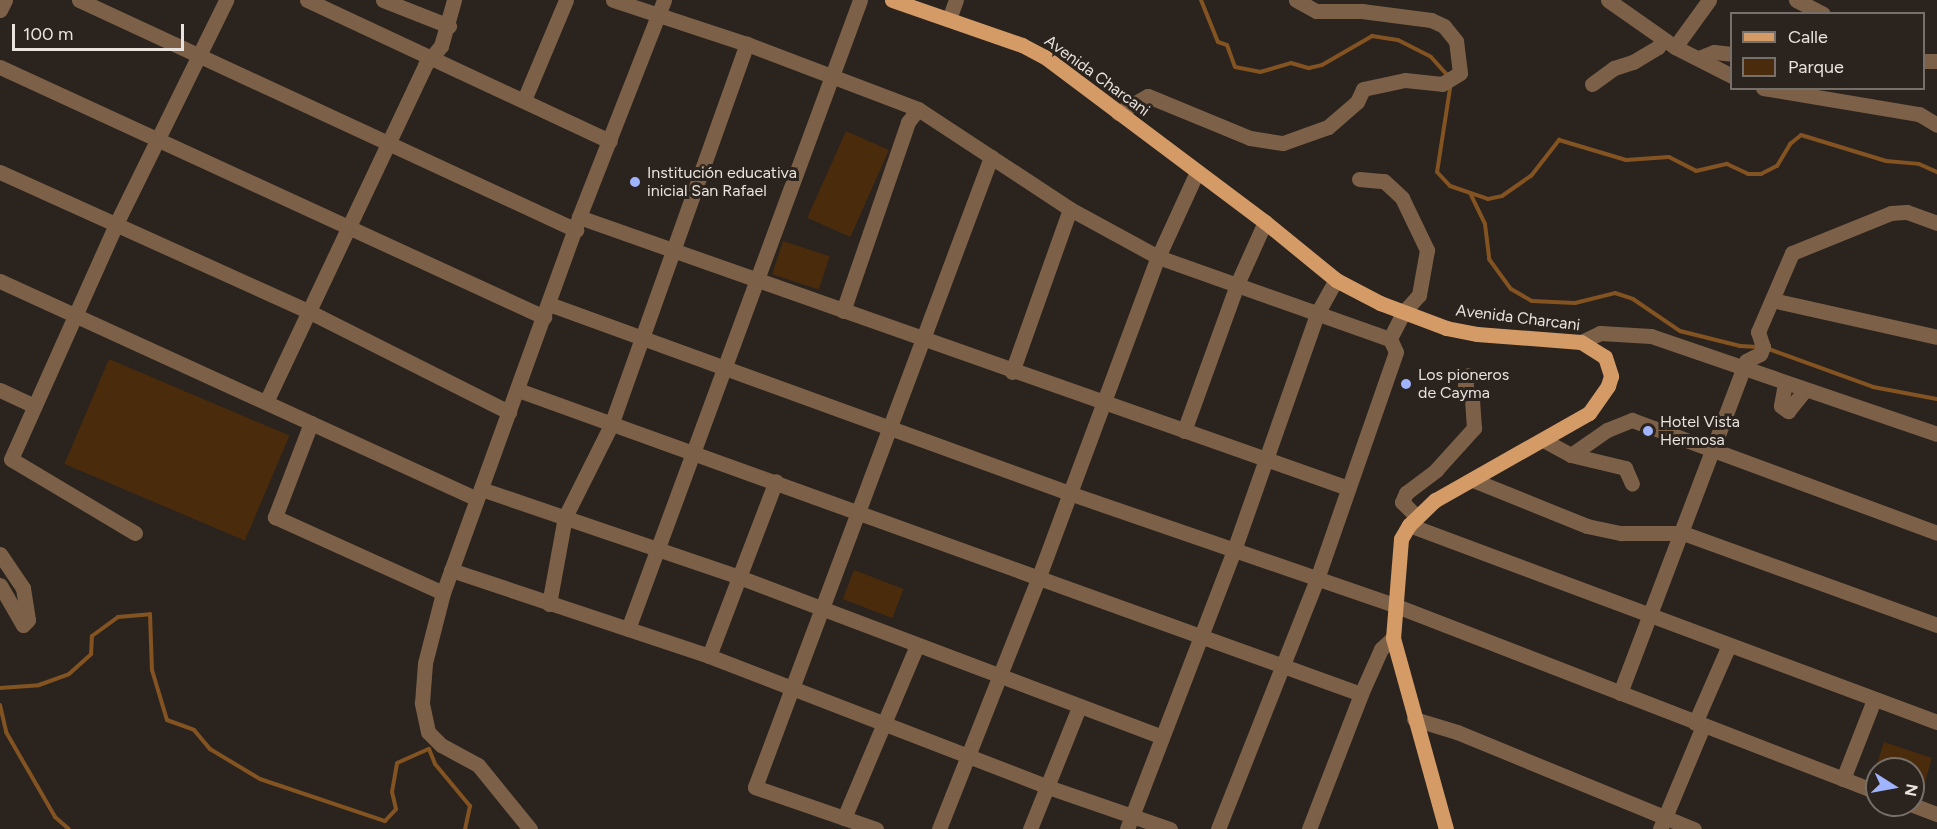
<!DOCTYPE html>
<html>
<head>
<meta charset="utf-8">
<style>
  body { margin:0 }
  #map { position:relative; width:1937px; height:829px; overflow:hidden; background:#2b231d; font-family:Figtree,sans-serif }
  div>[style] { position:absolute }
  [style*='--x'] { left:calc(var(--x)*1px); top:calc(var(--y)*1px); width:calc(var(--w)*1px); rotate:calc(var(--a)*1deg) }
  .green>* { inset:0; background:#4a2c0d; transform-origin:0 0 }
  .stream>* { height:4px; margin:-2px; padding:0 2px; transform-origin:2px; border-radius:2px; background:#835322 }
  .minor>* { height:15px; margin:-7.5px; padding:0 7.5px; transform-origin:7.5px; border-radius:7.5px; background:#7c6148 }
  .major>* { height:15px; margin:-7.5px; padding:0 7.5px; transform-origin:7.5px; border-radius:7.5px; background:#d49b67 }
  .dots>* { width:16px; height:16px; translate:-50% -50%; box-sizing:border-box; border:3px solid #2b231d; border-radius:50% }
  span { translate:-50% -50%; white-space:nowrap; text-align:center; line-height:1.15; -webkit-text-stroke:6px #2b231d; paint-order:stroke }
  .street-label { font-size:16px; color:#e8e3de }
  .poi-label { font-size:16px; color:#e8e3de }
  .left { translate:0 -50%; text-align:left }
  .legend { position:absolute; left:1730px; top:12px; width:195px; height:78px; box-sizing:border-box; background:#2b231d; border:2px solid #77706a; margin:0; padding:8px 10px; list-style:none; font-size:18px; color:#e8e3de }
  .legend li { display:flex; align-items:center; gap:12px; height:30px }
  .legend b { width:30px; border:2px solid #77706a }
  .north { position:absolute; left:1865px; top:757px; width:60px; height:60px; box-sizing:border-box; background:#2b231d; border:2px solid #77706a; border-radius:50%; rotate:101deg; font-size:16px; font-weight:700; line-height:24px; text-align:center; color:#e8e3de }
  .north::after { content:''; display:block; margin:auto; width:21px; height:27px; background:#a0b3fd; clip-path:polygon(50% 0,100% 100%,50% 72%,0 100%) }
  .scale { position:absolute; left:12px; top:24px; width:172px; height:27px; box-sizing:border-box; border:3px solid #e8e3de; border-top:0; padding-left:8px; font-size:18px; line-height:21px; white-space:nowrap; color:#e8e3de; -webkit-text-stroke:4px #2b231d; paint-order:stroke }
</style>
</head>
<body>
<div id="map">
  <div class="green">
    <div style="left:846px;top:131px;width:47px;height:95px;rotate:24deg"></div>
    <div style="left:783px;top:241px;width:49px;height:35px;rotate:18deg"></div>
    <div style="left:109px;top:359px;width:196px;height:114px;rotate:23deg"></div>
    <div style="left:854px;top:570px;width:53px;height:31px;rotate:21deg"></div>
    <div style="clip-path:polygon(1884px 742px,1932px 758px,1923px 789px,1913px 786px,1913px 769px,1877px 769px,1877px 774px,1874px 773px)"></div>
  </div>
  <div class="stream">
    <div style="--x:1201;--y:0;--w:45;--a:68"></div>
    <div style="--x:1218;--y:42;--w:9;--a:18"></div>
    <div style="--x:1227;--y:45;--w:23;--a:70"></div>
    <div style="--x:1235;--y:67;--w:25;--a:11"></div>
    <div style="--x:1260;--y:72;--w:32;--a:-16"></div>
    <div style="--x:1291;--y:63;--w:19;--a:16"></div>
    <div style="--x:1309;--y:68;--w:13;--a:-13"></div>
    <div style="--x:1322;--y:65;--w:58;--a:-30.1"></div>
    <div style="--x:1372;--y:36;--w:26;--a:9"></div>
    <div style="--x:1398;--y:40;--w:37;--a:27"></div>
    <div style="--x:1431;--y:57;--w:25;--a:48"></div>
    <div style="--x:1451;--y:82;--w:91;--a:98.8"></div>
    <div style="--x:1437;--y:172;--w:19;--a:47"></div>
    <div style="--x:1450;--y:186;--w:40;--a:18.9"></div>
    <div style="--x:1488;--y:199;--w:14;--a:-12"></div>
    <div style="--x:1502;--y:196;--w:35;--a:-35"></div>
    <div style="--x:1531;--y:176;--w:46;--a:-52.1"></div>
    <div style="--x:1559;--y:140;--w:70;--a:16.6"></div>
    <div style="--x:1626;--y:160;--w:43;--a:-4"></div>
    <div style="--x:1669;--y:157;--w:30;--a:27"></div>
    <div style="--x:1696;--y:171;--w:32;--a:-13"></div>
    <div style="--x:1727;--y:164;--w:23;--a:25"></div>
    <div style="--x:1748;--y:174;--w:13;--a:0"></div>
    <div style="--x:1761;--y:174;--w:18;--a:-27"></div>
    <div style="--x:1777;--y:166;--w:26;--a:-59"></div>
    <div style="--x:1790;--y:144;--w:14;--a:-39"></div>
    <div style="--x:1801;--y:135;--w:89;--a:17"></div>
    <div style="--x:1886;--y:161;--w:33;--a:5"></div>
    <div style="--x:1919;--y:164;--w:20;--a:24"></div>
    <div style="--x:1471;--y:195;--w:32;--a:64"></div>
    <div style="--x:1485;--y:224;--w:35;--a:83"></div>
    <div style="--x:1489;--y:259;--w:37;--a:54"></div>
    <div style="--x:1511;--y:289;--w:24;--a:30"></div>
    <div style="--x:1532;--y:301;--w:43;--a:2.7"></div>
    <div style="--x:1575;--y:303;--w:41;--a:-14"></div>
    <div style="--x:1615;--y:293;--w:19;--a:18"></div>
    <div style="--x:1633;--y:299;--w:57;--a:34.2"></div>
    <div style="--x:1680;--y:331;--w:62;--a:14"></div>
    <div style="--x:1740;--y:346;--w:19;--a:3"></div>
    <div style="--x:1766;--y:348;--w:114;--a:20"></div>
    <div style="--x:1873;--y:387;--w:65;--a:10.6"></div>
    <div style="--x:0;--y:688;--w:39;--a:-4"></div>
    <div style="--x:39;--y:685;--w:32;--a:-20"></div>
    <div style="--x:69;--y:674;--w:30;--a:-42"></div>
    <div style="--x:91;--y:654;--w:18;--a:-87"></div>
    <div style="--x:92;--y:636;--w:32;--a:-36"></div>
    <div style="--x:118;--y:617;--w:32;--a:-5"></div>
    <div style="--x:150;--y:614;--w:56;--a:88"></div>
    <div style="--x:152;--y:670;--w:52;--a:73.3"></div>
    <div style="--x:167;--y:720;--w:29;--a:20"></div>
    <div style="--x:194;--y:730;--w:25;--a:50"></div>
    <div style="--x:210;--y:749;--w:58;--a:31"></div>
    <div style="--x:260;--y:779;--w:132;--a:18.6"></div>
    <div style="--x:385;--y:821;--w:16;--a:-47"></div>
    <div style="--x:396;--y:809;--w:17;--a:-103"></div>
    <div style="--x:392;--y:792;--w:29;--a:-80"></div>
    <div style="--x:397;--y:763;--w:35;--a:-24"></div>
    <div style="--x:429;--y:749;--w:16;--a:68"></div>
    <div style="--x:435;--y:764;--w:55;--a:50.2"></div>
    <div style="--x:470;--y:806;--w:24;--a:102"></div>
    <div style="--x:0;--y:705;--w:28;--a:77"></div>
    <div style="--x:6;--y:732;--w:98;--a:60"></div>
    <div style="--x:55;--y:817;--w:18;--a:41"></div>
  </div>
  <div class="minor">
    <div style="--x:79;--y:0;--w:548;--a:24.83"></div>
    <div style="--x:307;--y:0;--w:334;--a:25"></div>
    <div style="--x:383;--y:0;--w:71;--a:21.5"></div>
    <div style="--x:613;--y:0;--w:141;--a:18.2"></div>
    <div style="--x:747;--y:44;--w:183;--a:20.8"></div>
    <div style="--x:918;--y:109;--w:182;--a:33.3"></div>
    <div style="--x:1070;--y:209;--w:100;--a:28.6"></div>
    <div style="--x:1158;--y:257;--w:246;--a:19.5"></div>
    <div style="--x:1390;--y:339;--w:14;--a:65"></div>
    <div style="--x:1396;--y:352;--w:240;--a:109.2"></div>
    <div style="--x:1317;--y:579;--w:269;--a:111.6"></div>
    <div style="--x:1608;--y:0;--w:82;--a:35"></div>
    <div style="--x:1675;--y:47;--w:64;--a:27"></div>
    <div style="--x:1796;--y:0;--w:30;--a:27"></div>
    <div style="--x:0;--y:10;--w:11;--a:-63"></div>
    <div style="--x:949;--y:19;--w:20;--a:-70"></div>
    <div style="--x:1675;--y:47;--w:58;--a:-54.1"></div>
    <div style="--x:1699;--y:58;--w:16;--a:-22"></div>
    <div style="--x:1714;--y:52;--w:18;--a:6"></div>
    <div style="--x:1924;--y:61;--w:13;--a:0"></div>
    <div style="--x:0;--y:67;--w:599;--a:24.68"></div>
    <div style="--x:1592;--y:84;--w:27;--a:-36"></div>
    <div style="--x:1614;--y:68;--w:20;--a:-18"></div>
    <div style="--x:1633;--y:62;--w:29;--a:-31"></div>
    <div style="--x:1658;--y:47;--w:9;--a:-58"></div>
    <div style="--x:1763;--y:88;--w:158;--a:9.5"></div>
    <div style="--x:1919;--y:114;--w:21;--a:31"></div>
    <div style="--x:524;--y:100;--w:108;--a:-67.2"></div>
    <div style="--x:1118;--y:113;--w:34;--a:-30"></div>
    <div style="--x:1148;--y:96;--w:110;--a:22.4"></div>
    <div style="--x:1250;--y:138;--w:33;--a:9"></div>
    <div style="--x:1283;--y:143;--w:48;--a:-19.6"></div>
    <div style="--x:1328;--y:127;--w:38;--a:-41"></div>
    <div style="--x:1357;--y:102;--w:14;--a:-65"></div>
    <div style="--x:1363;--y:89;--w:43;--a:-12.1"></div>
    <div style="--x:1405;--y:80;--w:37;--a:6"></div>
    <div style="--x:1442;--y:84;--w:21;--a:-31"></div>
    <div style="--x:1460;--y:73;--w:32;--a:-97"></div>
    <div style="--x:1456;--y:41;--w:19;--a:-129"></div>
    <div style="--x:1444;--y:26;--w:14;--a:-155"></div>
    <div style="--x:1431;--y:20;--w:70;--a:-172.6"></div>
    <div style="--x:1362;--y:11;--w:46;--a:180"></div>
    <div style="--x:1316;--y:11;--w:23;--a:-151"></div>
    <div style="--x:0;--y:172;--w:340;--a:24.3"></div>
    <div style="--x:310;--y:312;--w:223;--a:26.7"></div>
    <div style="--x:1359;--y:179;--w:25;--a:5"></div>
    <div style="--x:1384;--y:181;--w:25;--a:43"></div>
    <div style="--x:1402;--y:198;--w:58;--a:64.3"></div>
    <div style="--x:1427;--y:250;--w:46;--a:100.1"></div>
    <div style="--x:1419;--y:295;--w:24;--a:132"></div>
    <div style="--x:1403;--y:313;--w:29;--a:117"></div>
    <div style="--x:579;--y:217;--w:815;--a:19.41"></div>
    <div style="--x:0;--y:281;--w:524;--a:24.56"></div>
    <div style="--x:1772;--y:300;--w:169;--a:12.6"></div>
    <div style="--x:549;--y:304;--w:553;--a:19.97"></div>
    <div style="--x:1069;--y:493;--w:344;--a:19"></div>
    <div style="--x:1394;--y:605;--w:518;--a:21.16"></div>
    <div style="--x:843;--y:311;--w:200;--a:-71"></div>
    <div style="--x:908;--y:122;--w:16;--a:-52"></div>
    <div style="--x:1581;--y:342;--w:21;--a:-25"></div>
    <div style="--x:1600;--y:333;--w:51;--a:3.4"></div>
    <div style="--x:1651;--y:336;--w:302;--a:18.9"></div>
    <div style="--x:1012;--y:372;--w:173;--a:-70.4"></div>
    <div style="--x:1785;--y:383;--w:23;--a:100"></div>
    <div style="--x:1781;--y:406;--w:9;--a:36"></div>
    <div style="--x:1788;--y:411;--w:27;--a:-51"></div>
    <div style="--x:0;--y:390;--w:38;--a:25"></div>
    <div style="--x:518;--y:390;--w:896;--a:19.83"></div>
    <div style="--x:266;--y:402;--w:373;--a:-64.7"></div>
    <div style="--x:425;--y:65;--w:25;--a:-50"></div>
    <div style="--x:441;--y:46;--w:48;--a:-74.2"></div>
    <div style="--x:311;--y:423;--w:101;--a:111"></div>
    <div style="--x:275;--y:517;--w:184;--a:24.3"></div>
    <div style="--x:1184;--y:431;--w:158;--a:-70.1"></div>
    <div style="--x:1238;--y:282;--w:66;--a:-65.8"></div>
    <div style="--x:1543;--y:440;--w:32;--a:28"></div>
    <div style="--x:1571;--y:455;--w:56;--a:13.5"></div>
    <div style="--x:1625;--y:468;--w:17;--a:66"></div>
    <div style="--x:1571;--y:455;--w:44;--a:-34.8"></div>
    <div style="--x:1607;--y:430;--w:27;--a:-22"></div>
    <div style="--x:1632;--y:420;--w:325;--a:20.3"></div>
    <div style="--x:1473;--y:480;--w:123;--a:22"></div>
    <div style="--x:1587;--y:526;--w:35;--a:12"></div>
    <div style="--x:1621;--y:533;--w:62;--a:0"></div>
    <div style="--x:1683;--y:533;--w:270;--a:19.9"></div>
    <div style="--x:481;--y:489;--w:273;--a:18.8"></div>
    <div style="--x:739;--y:577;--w:452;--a:20.7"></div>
    <div style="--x:1417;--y:517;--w:21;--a:-135"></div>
    <div style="--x:1402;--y:502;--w:10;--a:-66"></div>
    <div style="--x:1406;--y:493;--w:38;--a:-37"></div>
    <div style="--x:1436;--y:470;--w:57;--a:-47.9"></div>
    <div style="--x:1474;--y:428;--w:29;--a:-94"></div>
    <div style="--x:1472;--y:399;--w:15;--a:-118"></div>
    <div style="--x:1465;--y:386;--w:11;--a:-75"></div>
    <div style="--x:1409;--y:525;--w:564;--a:20.46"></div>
    <div style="--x:135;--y:533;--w:144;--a:-149.2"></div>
    <div style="--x:11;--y:459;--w:255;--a:-65.9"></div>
    <div style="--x:115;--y:226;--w:252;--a:-63.8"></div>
    <div style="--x:0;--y:554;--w:41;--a:55.9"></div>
    <div style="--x:23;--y:588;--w:32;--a:81"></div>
    <div style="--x:28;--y:620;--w:7;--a:135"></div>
    <div style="--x:23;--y:625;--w:46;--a:-119.9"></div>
    <div style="--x:451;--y:570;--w:272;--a:18.4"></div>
    <div style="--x:709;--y:656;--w:363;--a:21.1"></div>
    <div style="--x:1048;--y:787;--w:129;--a:19"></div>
    <div style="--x:549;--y:604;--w:88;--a:-79.6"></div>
    <div style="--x:565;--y:517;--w:103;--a:-63.4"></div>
    <div style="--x:611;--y:425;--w:405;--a:-70.4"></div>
    <div style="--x:628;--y:629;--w:670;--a:-69.75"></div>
    <div style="--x:709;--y:656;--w:187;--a:-69.1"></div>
    <div style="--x:1620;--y:693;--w:355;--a:-69.2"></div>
    <div style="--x:1746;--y:361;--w:16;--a:-27"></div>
    <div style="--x:1760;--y:354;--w:8;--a:-67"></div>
    <div style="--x:1763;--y:347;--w:16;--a:-108"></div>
    <div style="--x:1758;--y:332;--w:86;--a:-66.7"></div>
    <div style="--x:1792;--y:253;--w:107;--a:-22"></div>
    <div style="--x:1891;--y:213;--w:16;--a:-4"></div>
    <div style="--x:1907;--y:212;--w:32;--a:20"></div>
    <div style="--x:1414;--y:719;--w:45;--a:16.8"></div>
    <div style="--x:1457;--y:732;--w:256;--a:22.3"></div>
    <div style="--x:1695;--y:723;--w:85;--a:-66.4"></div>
    <div style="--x:1843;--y:779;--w:85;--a:-68.6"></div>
    <div style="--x:1913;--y:805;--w:26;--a:21"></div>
    <div style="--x:844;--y:818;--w:188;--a:-67.1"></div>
    <div style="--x:530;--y:829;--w:82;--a:-129.1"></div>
    <div style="--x:478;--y:765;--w:42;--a:-151.6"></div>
    <div style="--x:441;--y:745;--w:18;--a:-135"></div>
    <div style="--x:428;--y:732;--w:30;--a:-102"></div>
    <div style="--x:422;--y:703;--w:40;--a:-85.7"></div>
    <div style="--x:425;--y:663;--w:72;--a:-75.6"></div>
    <div style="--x:443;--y:593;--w:400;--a:-70.1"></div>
    <div style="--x:579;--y:217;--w:233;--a:-68.6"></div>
    <div style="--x:876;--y:829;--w:128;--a:-160.9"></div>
    <div style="--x:755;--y:787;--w:673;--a:-69.46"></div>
    <div style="--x:939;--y:829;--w:269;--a:-68.4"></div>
    <div style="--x:1038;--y:579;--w:344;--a:-69.6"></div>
    <div style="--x:1158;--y:257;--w:94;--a:-65.4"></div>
    <div style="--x:1030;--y:829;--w:131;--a:-68.1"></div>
    <div style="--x:1127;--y:829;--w:299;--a:-69"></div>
    <div style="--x:1234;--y:550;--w:252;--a:-70.6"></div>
    <div style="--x:1318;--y:312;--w:37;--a:-61"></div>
    <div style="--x:1309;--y:829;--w:145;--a:-68.9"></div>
    <div style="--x:1361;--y:694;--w:49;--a:-66"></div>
    <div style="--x:1381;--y:649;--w:16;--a:-43"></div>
    <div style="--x:1660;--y:829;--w:112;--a:-67.3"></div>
  </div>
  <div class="major">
    <div style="--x:892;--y:0;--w:138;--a:19.1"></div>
    <div style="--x:1022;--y:45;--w:26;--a:28"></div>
    <div style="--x:1045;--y:57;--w:275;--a:36.9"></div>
    <div style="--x:1265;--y:222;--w:92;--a:39.2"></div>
    <div style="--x:1336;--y:280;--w:50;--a:27.6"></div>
    <div style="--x:1380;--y:303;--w:71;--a:20.7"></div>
    <div style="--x:1446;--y:328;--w:32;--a:11"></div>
    <div style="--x:1477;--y:334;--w:104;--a:4.4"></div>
    <div style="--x:1581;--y:342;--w:28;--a:32"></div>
    <div style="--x:1605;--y:357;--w:20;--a:72"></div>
    <div style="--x:1611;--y:376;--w:10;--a:107"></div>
    <div style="--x:1608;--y:386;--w:33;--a:125"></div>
    <div style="--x:1589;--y:413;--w:177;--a:150.5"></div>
    <div style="--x:1435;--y:500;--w:36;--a:136"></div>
    <div style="--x:1409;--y:525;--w:16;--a:120"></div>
    <div style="--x:1401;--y:539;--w:99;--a:94.6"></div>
    <div style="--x:1393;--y:638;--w:198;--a:74.5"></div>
  </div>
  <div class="dots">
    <div style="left:635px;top:182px;background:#a0b3fd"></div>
    <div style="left:1406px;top:384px;background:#a0b3fd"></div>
    <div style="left:1648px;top:431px;background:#a0b3fd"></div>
  </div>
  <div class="street-label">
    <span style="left:1097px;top:76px;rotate:36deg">Avenida Charcani</span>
    <span style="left:1518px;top:318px;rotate:7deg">Avenida Charcani</span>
  </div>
  <div class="poi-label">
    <span class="left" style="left:647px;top:182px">Institución educativa<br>inicial San Rafael</span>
    <span class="left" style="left:1418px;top:384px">Los pioneros<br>de Cayma</span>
    <span class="left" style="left:1660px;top:431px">Hotel Vista<br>Hermosa</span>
  </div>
  <ul class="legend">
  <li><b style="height:8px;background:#d49b67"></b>Calle</li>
  <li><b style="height:16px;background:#4a2c0d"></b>Parque</li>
  </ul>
  <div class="north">N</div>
  <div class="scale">100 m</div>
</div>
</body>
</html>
